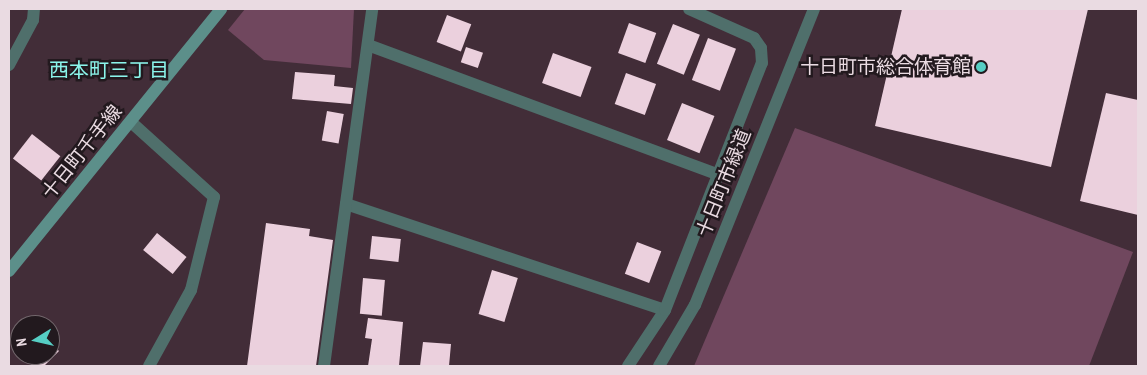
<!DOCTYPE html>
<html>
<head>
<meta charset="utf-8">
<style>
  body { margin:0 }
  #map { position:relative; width:1147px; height:375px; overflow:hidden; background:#422d38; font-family:"PT Sans Narrow","Noto Sans JP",sans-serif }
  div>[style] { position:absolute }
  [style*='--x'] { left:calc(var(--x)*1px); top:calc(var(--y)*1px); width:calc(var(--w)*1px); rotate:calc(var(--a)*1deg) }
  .green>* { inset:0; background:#70475e }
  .building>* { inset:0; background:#ebd0dd; transform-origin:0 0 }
  .street>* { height:12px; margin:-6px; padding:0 6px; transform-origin:6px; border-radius:6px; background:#4f6f6b }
  .secondary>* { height:12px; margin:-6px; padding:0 6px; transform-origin:6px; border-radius:6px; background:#5c8f8a }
  .dots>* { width:14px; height:14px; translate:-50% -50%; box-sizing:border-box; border:2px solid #22191e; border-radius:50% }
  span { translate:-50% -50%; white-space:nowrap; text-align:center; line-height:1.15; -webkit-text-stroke:5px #22191e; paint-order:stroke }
  .poi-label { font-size:19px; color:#eadbe2 }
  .right { translate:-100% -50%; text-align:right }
  .street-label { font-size:19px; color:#eadbe2 }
  .neighbourhood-label { font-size:20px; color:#8bf5eb }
  .frame { position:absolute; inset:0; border:10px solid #eadbe2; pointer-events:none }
  .north { position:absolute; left:10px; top:315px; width:50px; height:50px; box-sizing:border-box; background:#22191e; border:1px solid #72676c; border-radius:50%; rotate:261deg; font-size:14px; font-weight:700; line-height:20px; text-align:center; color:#eadbe2 }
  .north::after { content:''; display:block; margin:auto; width:18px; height:22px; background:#56cec4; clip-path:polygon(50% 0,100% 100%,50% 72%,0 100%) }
</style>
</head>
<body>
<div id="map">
  <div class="green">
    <div style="clip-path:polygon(245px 9px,354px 9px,351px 68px,264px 60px,228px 30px)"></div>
    <div style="clip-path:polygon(795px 128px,1133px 252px,1089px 366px,694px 366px)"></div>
  </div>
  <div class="building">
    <div style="clip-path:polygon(902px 9px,1088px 9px,1051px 167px,875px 126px)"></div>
    <div style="left:447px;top:15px;width:26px;height:29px;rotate:21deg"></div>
    <div style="left:629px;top:23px;width:29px;height:32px;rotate:20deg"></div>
    <div style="left:673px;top:24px;width:29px;height:43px;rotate:22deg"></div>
    <div style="left:708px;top:38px;width:30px;height:45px;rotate:21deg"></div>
    <div style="left:466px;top:47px;width:18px;height:16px;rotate:19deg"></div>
    <div style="left:553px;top:53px;width:41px;height:32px;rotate:20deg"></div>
    <div style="clip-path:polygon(295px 72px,335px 75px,334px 86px,353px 88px,351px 104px,292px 99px)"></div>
    <div style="left:626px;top:73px;width:32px;height:33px;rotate:20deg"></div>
    <div style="clip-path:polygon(1106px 93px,1138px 100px,1138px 215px,1080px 201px)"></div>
    <div style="left:682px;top:103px;width:35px;height:40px;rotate:22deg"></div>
    <div style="left:327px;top:111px;width:17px;height:30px;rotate:10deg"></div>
    <div style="left:32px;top:134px;width:36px;height:31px;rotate:38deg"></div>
    <div style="clip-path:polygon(266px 223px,310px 229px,309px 236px,333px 240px,316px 366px,247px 366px)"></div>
    <div style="left:157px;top:233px;width:38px;height:22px;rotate:39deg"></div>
    <div style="left:372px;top:236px;width:29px;height:23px;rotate:6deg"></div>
    <div style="left:637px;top:242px;width:26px;height:34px;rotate:21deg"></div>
    <div style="left:492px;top:270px;width:27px;height:46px;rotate:17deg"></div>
    <div style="left:363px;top:278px;width:22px;height:36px;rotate:5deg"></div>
    <div style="clip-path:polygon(368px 318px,403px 322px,399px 366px,368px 366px,372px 339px,365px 338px)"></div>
    <div style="clip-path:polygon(50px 342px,59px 351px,44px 366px,33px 366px,21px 355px,50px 355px)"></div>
    <div style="clip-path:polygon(423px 342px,451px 344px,449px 366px,420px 366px)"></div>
  </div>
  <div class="street">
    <div style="--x:368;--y:45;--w:375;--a:20.3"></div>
    <div style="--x:9;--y:65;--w:51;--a:-61.9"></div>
    <div style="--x:33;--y:20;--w:11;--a:-85"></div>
    <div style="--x:131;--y:122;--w:112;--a:42.1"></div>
    <div style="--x:214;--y:197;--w:96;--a:103.9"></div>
    <div style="--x:191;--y:290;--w:87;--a:118.9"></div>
    <div style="--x:346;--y:204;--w:336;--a:18.4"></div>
    <div style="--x:324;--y:366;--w:360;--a:-82.3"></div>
    <div style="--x:628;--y:366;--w:67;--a:-56.5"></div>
    <div style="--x:665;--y:310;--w:265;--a:-68.6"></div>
    <div style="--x:762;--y:63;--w:15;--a:-94"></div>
    <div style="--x:761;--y:48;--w:12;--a:-125"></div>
    <div style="--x:754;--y:38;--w:71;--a:-156"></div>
    <div style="--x:659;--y:366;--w:71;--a:-59.5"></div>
    <div style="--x:695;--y:305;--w:319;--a:-68.1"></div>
  </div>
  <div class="secondary">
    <div style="--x:9;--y:271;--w:337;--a:-51"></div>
  </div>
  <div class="dots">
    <div style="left:981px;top:67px;background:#56cec4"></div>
  </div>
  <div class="poi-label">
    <span class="right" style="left:971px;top:67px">十日町市総合体育館</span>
  </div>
  <div class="street-label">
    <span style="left:82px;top:152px;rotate:-51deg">十日町千手線</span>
    <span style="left:724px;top:183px;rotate:-68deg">十日町市緑道</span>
  </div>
  <div class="neighbourhood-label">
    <span style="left:109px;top:70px">西本町三丁目</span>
  </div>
  <div class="frame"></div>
  <div class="north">N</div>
</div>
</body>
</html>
